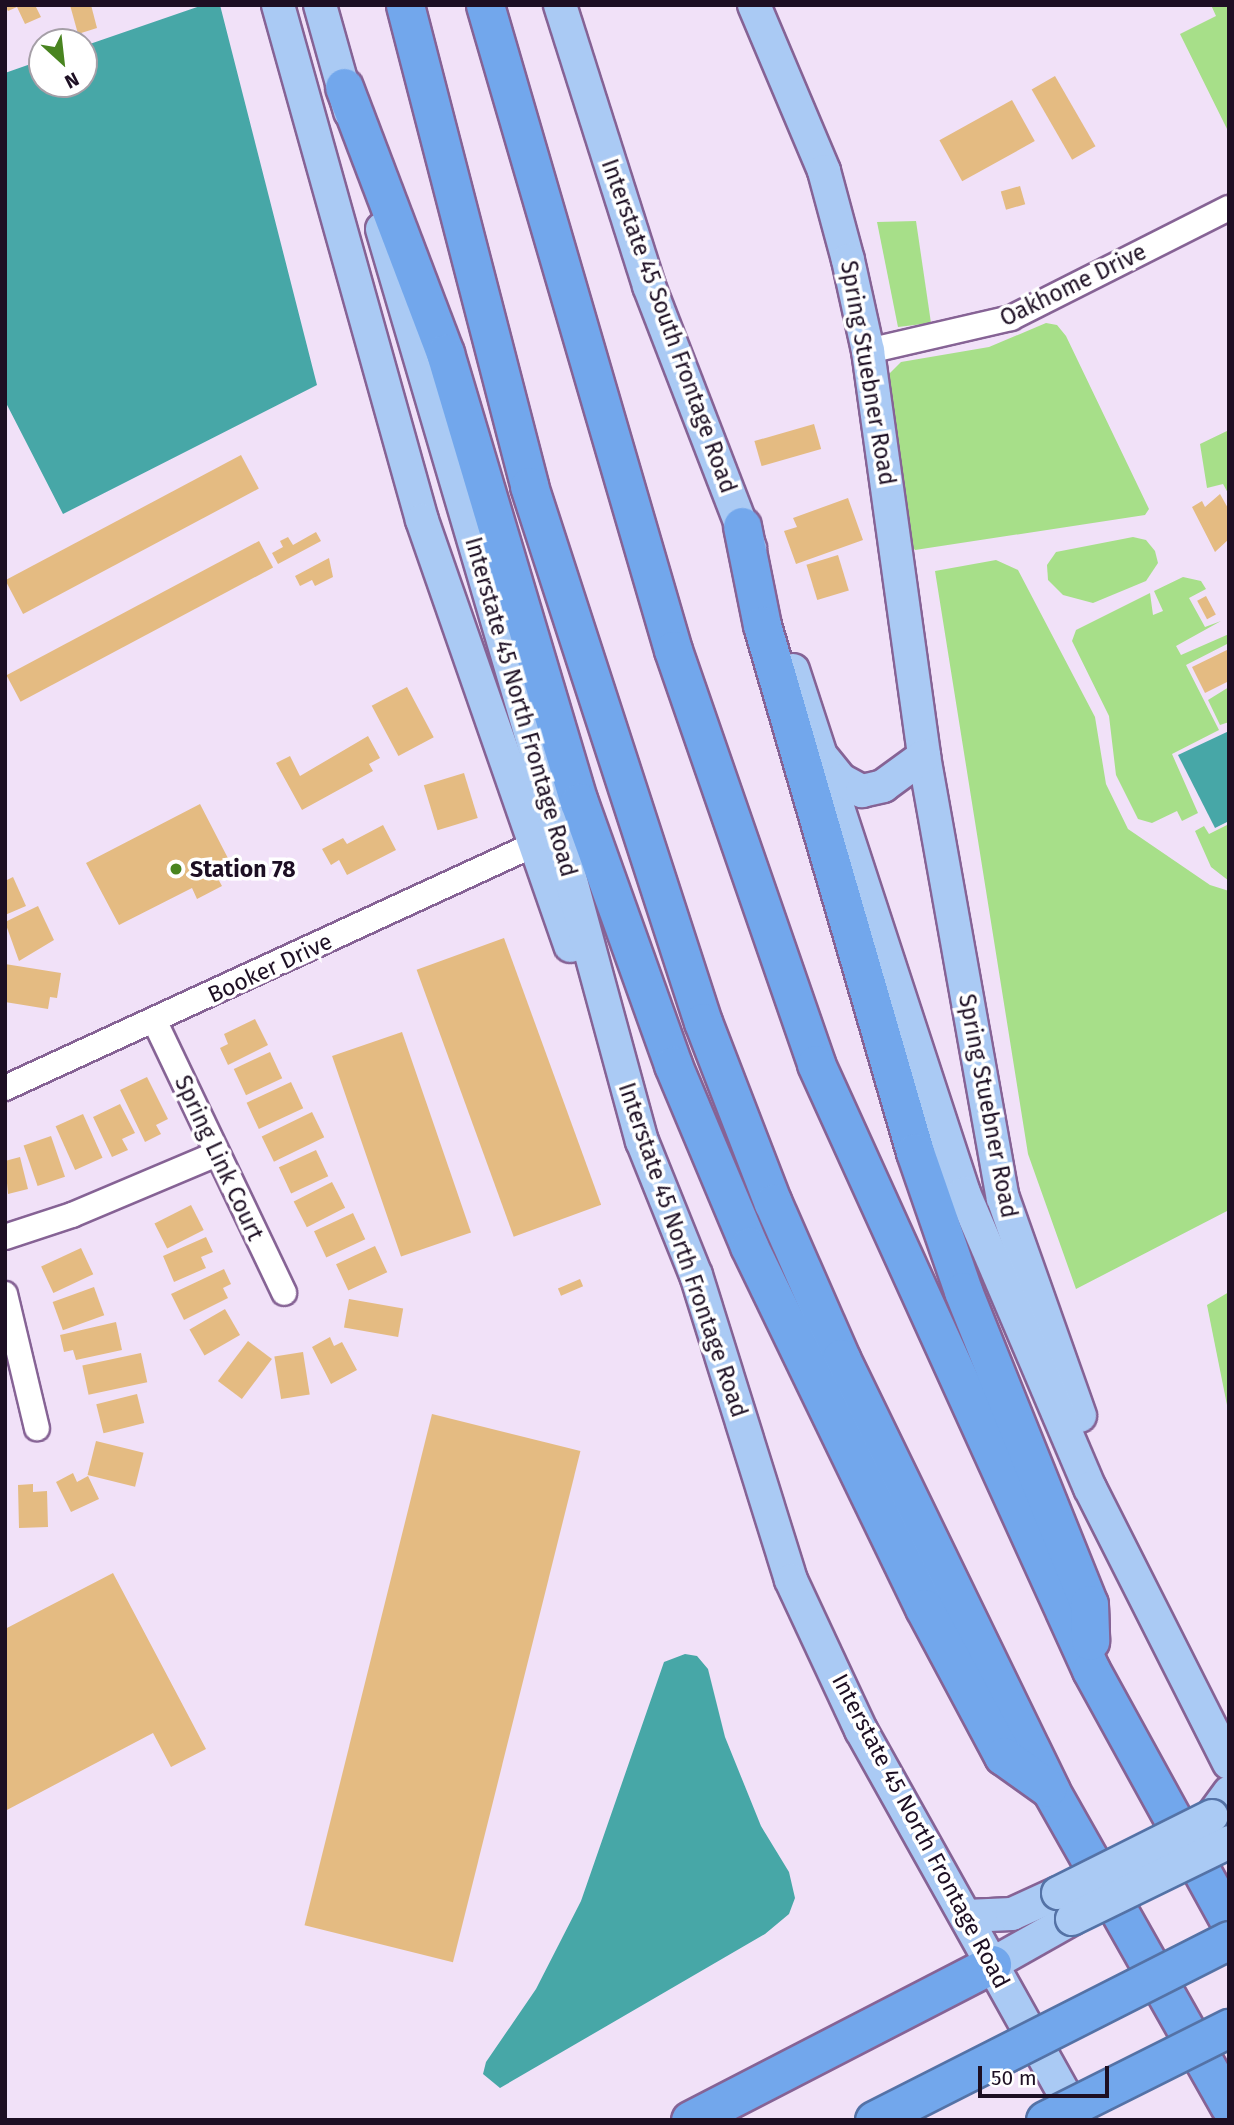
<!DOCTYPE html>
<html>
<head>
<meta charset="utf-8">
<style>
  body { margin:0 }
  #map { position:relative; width:1234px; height:2125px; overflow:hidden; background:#f1e1f8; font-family:"Fira Sans",sans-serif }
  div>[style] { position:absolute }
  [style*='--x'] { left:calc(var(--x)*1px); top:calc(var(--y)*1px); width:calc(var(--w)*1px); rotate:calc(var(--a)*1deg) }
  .green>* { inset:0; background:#a7df89 }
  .water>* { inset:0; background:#47a7a7 }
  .building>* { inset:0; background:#e4bb82; transform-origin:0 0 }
  .roads { filter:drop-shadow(2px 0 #866395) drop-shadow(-2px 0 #866395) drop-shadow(0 2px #866395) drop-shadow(0 -2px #866395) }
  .minor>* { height:24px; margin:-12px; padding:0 12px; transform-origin:12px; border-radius:12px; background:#fff }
  .major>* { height:32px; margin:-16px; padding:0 16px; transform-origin:16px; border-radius:16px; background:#aacaf4 }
  .highway>* { height:37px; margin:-18.5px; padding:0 18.5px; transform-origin:18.5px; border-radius:18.5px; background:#72a7ec }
  .bridges { filter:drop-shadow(2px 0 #5472a6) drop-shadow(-2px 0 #5472a6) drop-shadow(0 2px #5472a6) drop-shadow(0 -2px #5472a6) }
  .major-bridge>* { height:32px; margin:-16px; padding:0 16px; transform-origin:16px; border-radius:16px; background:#aacaf4 }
  .highway-bridge>* { height:37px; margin:-18.5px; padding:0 18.5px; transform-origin:18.5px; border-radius:18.5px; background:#72a7ec }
  .dots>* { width:19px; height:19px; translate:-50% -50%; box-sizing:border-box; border:4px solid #fff; border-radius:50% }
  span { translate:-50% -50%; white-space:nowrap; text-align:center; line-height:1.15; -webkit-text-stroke:7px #fff; paint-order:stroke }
  .street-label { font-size:23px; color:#1d0f23 }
  .poi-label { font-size:23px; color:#1d0f23; font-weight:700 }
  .left { translate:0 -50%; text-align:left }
  .frame { position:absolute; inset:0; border:7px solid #1d0f23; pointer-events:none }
  .north { position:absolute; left:28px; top:28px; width:70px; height:70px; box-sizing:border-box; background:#fff; border:2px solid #a59fa7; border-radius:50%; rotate:153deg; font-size:19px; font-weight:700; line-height:28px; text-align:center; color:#1d0f23 }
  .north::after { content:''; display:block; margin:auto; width:24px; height:32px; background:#498420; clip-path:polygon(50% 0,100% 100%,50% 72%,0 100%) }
  .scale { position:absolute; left:978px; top:2066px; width:131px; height:32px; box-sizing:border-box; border:4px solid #1d0f23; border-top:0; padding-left:9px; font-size:21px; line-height:24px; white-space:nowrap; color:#1d0f23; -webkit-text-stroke:5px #fff; paint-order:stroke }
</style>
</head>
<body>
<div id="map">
  <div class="green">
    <div style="clip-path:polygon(1211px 5px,1229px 5px,1229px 133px,1180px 34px,1216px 16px)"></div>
    <div style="clip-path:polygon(916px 221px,931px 323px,898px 327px,877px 222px)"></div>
    <div style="clip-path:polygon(1046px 323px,1057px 325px,1066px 336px,1149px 509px,1145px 515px,915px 550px,905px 539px,884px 379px,901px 362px,989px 347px)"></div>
    <div style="clip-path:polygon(1229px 430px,1229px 495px,1223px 484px,1207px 488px,1200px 444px)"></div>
    <div style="clip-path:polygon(1133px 537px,1146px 540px,1155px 551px,1158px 563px,1146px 581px,1093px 603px,1063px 595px,1048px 580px,1047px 565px,1056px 552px)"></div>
    <div style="clip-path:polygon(996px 560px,1018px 570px,1095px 717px,1106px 784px,1128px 829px,1210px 885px,1229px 891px,1229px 1210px,1076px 1289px,1028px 1154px,935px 571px)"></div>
    <div style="clip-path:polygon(1183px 577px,1201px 581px,1206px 589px,1189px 598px,1205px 627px,1221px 621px,1176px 646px,1181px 655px,1229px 634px,1229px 643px,1186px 665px,1219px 730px,1172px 754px,1198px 813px,1182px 821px,1177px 811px,1152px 823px,1138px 819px,1116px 775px,1109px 716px,1072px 641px,1076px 630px,1150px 593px,1153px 615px,1163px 611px,1154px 591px)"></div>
    <div style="clip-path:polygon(1229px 687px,1229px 722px,1220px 725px,1208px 700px)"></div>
    <div style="clip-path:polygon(1229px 824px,1229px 881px,1211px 867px,1195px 831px,1204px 826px,1209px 834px)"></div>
    <div style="clip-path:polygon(1229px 1292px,1229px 1415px,1207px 1305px)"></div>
  </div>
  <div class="water">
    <div style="clip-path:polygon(203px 5px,220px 5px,317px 385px,63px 514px,5px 401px,5px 73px,42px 60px,42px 84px,84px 84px,84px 46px)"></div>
    <div style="clip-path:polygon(1229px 731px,1229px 821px,1215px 828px,1178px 755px)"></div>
    <div style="clip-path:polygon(685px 1654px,697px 1656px,708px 1669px,725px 1737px,761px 1826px,789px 1872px,795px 1898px,789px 1914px,765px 1934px,500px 2088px,483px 2074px,486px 2062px,536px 1989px,581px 1901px,664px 1662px)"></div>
  </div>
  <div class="building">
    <div style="clip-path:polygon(19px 5px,35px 5px,41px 17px,25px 24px,17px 7px,8px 11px,5px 6px)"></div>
    <div style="clip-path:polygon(70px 5px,91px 5px,97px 28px,78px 34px)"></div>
    <div style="left:1055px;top:76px;width:81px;height:27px;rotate:60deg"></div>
    <div style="left:1012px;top:100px;width:47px;height:83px;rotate:61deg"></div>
    <div style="left:1020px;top:186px;width:19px;height:20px;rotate:74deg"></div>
    <div style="left:814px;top:424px;width:26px;height:62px;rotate:74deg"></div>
    <div style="left:241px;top:455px;width:38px;height:267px;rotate:62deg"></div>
    <div style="clip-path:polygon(1220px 494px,1229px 510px,1229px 539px,1215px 552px,1192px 507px,1202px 501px,1205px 507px)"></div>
    <div style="clip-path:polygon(848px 498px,863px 540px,796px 564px,784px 531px,797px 527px,793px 518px)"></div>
    <div style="clip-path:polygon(316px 532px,321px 541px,278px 564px,272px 553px,283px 547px,280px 541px,288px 537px,293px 545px)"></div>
    <div style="left:259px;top:541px;width:30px;height:286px;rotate:62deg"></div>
    <div style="left:838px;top:555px;width:37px;height:33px;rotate:73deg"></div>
    <div style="clip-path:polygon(329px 558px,333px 577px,315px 586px,312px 580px,300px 586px,295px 576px)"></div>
    <div style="left:1206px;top:596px;width:21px;height:10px;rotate:62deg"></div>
    <div style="clip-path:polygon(1229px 649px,1229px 681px,1205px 693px,1192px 667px)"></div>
    <div style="left:407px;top:687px;width:57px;height:40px;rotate:62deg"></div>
    <div style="clip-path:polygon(368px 736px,380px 758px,369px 764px,373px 771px,302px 810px,276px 763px,290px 756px,300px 776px)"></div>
    <div style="left:464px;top:773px;width:47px;height:42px;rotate:73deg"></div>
    <div style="clip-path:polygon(200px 804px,232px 866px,216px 875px,222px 886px,197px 899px,192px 888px,119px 925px,86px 863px)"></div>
    <div style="clip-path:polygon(383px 825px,396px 850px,347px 875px,339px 860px,331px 865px,322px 849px,343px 838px,347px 844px)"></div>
    <div style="clip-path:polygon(13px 877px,26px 906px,5px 915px,5px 881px)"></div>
    <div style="clip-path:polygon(38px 906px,54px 940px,19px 961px,5px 922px)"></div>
    <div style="left:504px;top:938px;width:284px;height:93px;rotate:70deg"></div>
    <div style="clip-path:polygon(5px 964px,61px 973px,57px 998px,50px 997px,48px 1009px,5px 1002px)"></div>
    <div style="clip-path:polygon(255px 1019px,268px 1045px,228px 1065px,220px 1048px,228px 1044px,224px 1034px)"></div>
    <div style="left:402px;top:1032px;width:212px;height:74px;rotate:71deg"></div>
    <div style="left:270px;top:1052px;width:29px;height:40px;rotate:65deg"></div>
    <div style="clip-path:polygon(147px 1077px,168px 1119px,156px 1125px,161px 1134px,145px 1142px,120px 1090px)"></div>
    <div style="left:291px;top:1082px;width:29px;height:49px;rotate:65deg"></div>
    <div style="clip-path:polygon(120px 1104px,135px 1133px,122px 1139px,128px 1150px,112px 1157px,93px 1117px)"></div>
    <div style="left:312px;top:1112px;width:28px;height:56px;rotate:64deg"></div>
    <div style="left:83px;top:1114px;width:48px;height:30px;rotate:66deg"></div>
    <div style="left:51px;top:1136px;width:43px;height:29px;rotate:71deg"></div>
    <div style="left:316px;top:1150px;width:29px;height:41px;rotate:65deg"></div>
    <div style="clip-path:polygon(20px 1157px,28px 1189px,8px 1194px,5px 1161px)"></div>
    <div style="left:332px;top:1182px;width:29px;height:43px;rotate:63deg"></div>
    <div style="left:191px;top:1205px;width:28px;height:41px;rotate:63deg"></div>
    <div style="left:353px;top:1213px;width:29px;height:43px;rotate:65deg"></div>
    <div style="clip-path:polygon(206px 1237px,213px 1252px,201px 1257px,206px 1268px,174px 1282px,163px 1256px)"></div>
    <div style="left:375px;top:1246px;width:29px;height:43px;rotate:65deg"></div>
    <div style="left:81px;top:1248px;width:29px;height:44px;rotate:65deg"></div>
    <div style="clip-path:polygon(224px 1269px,231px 1284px,223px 1288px,228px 1298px,184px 1320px,171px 1294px)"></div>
    <div style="left:580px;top:1279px;width:8px;height:24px;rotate:67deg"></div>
    <div style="left:94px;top:1287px;width:30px;height:44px;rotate:70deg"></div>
    <div style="left:349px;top:1299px;width:55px;height:29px;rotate:10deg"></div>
    <div style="left:225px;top:1309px;width:30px;height:41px;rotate:60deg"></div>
    <div style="clip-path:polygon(116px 1322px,122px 1350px,76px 1360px,73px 1350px,64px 1352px,60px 1335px)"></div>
    <div style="clip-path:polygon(330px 1337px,334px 1346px,342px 1342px,357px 1370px,331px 1384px,312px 1347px)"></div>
    <div style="left:248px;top:1341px;width:30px;height:50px;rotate:37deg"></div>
    <div style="left:303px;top:1352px;width:43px;height:29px;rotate:81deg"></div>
    <div style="left:141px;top:1353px;width:30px;height:60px;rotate:78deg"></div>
    <div style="left:137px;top:1394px;width:30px;height:42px;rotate:76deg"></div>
    <div style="left:432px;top:1414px;width:153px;height:527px;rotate:14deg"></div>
    <div style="left:96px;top:1441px;width:49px;height:35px;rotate:14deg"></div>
    <div style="clip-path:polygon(73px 1473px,77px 1482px,88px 1476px,99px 1499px,71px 1512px,56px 1482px)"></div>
    <div style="clip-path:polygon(33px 1484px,33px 1492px,47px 1491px,48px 1527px,19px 1528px,18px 1485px)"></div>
    <div style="clip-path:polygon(113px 1573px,206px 1749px,171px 1767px,153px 1733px,5px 1811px,5px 1629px)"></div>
  </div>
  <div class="roads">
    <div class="minor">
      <div style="--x:868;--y:351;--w:147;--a:-13"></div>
      <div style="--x:1011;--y:318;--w:244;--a:-26.8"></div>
      <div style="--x:155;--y:1022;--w:300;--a:64.5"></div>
      <div style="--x:5;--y:1088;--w:581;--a:-24.71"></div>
      <div style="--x:5;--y:1237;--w:71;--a:-18.2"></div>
      <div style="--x:72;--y:1215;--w:154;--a:-22.9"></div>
      <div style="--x:5;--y:1294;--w:138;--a:76.6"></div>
    </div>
    <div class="major">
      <div style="--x:278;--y:5;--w:535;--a:74.38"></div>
      <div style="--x:422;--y:520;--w:451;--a:70.8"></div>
      <div style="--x:320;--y:5;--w:111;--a:74.3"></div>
      <div style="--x:560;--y:5;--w:295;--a:72.4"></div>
      <div style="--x:649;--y:286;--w:281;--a:68.9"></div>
      <div style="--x:754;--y:5;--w:180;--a:67.1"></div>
      <div style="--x:824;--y:171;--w:92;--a:74.9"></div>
      <div style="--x:848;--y:260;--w:93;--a:77.6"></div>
      <div style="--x:868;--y:351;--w:409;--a:82.1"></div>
      <div style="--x:924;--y:756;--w:449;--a:79.9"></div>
      <div style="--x:1003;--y:1198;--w:231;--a:70.5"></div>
      <div style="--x:382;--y:229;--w:564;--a:73.62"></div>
      <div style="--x:541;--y:770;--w:385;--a:74.8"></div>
      <div style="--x:642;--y:1141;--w:144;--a:68.1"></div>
      <div style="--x:696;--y:1275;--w:319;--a:72.7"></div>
      <div style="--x:791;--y:1580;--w:166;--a:65"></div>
      <div style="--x:861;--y:1730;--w:447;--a:60.8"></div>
      <div style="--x:793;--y:670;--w:550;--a:71.89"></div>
      <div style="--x:964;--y:1193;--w:321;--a:66.9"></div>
      <div style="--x:1090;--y:1488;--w:308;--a:63.2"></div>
      <div style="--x:824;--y:759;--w:27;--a:51"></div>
      <div style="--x:841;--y:780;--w:24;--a:28"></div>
      <div style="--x:862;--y:791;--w:22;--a:-13"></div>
      <div style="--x:883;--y:786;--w:51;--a:-36.2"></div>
      <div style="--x:1212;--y:1816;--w:29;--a:-54"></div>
      <div style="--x:966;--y:1916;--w:46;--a:-2.5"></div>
      <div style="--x:1012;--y:1914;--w:51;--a:-24.5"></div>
      <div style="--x:992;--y:1964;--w:92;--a:-29.4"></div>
    </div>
    <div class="highway">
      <div style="--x:405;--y:5;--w:497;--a:75.5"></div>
      <div style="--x:529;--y:486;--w:564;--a:72.02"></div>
      <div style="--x:703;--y:1022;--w:194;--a:68.9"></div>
      <div style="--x:773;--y:1203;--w:169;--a:66.3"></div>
      <div style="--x:841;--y:1358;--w:481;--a:64.1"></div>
      <div style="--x:1051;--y:1791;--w:362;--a:60.5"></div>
      <div style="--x:485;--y:5;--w:672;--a:73.75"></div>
      <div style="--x:673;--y:650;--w:438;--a:70.9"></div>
      <div style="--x:816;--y:1064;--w:665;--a:65.59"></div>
      <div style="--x:1091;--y:1670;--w:286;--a:61.2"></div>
      <div style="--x:344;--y:87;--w:285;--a:69.2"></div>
      <div style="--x:445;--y:353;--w:469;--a:73.4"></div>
      <div style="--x:579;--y:802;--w:279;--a:70.3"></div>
      <div style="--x:673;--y:1065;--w:196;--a:67.2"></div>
      <div style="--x:749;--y:1246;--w:402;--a:64.2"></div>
      <div style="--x:924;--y:1608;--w:168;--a:61.9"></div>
      <div style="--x:1003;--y:1756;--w:55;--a:35.4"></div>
      <div style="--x:742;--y:526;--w:101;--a:78.6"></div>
      <div style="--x:762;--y:625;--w:549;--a:73.81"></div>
      <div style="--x:915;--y:1152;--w:147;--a:70.9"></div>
      <div style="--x:963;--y:1291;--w:337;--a:68.1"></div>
      <div style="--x:1089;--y:1604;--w:37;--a:88"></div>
      <div style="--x:690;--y:2120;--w:340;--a:-27.3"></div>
    </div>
  </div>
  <div class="bridges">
    <div class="major-bridge">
      <div style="--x:1058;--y:1893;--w:172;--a:-26.6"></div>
      <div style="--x:1072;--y:1919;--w:175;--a:-26.1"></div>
    </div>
    <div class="highway-bridge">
      <div style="--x:874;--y:2120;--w:398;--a:-26.9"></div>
      <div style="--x:1045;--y:2120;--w:206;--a:-26.6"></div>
    </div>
  </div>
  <div class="dots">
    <div style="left:176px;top:869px;background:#498420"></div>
  </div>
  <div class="street-label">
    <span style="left:1073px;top:285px;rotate:-26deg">Oakhome Drive</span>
    <span style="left:669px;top:326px;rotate:70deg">Interstate 45 South Frontage Road</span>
    <span style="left:868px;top:373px;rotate:80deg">Spring Stuebner Road</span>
    <span style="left:521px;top:707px;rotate:74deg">Interstate 45 North Frontage Road</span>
    <span style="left:270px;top:968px;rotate:-25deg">Booker Drive</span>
    <span style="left:988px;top:1106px;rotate:79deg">Spring Stuebner Road</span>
    <span style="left:219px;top:1158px;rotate:65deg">Spring Link Court</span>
    <span style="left:683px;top:1250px;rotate:71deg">Interstate 45 North Frontage Road</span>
    <span style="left:921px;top:1831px;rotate:62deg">Interstate 45 North Frontage Road</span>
  </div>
  <div class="poi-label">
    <span class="left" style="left:190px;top:869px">Station 78</span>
  </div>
  <div class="frame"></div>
  <div class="north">N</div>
  <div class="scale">50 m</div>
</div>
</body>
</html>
